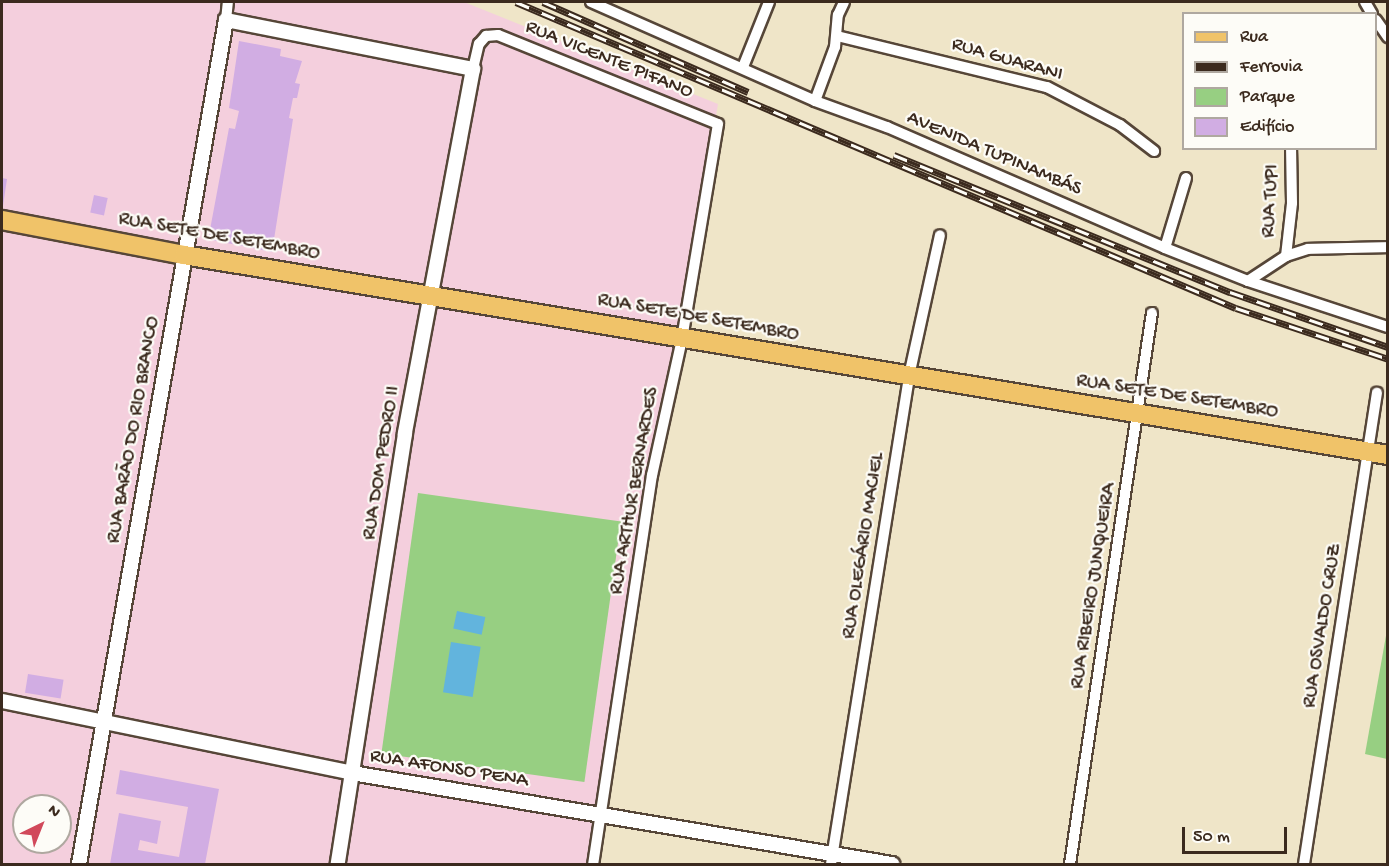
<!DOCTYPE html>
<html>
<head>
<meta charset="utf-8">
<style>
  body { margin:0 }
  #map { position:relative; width:1389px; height:866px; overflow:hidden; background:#efe5c8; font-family:"Gochi Hand",sans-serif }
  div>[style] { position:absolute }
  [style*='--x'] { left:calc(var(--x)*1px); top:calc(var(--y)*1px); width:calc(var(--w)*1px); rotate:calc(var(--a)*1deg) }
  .built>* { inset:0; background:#f4cfdd }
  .green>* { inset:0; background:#97cf82; transform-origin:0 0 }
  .water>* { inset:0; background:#62b4dd; transform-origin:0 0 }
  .building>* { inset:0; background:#d1ade3; transform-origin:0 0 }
  .roads { filter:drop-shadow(2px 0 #564638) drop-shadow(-2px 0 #564638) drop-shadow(0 2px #564638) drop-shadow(0 -2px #564638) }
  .minor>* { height:10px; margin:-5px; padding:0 5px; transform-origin:5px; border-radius:5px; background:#fff }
  .tertiary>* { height:14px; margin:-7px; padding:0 7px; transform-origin:7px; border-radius:7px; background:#fff }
  .primary>* { height:18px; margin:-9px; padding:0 9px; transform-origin:9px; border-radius:9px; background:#f0c369 }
  .rail>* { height:7px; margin-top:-3.5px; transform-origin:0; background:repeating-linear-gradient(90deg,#fdfcf7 0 14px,#3b2a1e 0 28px); box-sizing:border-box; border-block:2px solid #3b2a1e }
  span { translate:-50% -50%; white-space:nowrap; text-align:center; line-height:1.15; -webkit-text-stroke:4.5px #fdfcf7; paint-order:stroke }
  .street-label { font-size:20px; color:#3b2a1e }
  .frame { position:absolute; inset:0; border:3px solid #3b2a1e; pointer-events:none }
  .legend { position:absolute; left:1182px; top:12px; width:195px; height:138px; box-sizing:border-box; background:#fdfcf7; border:2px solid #afa8a0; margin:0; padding:8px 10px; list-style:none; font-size:18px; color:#3b2a1e }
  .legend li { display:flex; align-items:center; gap:12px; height:30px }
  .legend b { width:30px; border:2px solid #afa8a0 }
  .north { position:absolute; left:12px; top:794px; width:60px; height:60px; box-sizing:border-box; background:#fdfcf7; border:2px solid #afa8a0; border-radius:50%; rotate:43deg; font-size:16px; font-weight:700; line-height:24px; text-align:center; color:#3b2a1e }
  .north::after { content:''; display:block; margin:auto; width:21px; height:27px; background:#d1495b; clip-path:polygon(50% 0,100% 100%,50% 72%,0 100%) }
  .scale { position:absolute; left:1182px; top:827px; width:105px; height:27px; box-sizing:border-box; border:3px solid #3b2a1e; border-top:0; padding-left:8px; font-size:18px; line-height:21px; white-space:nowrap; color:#3b2a1e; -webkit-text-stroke:4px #fdfcf7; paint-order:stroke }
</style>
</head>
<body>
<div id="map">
  <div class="built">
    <div style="clip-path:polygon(evenodd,2px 2px,464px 2px,718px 104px,591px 864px,2px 864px,2px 2px,24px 806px,60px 806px,60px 842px,24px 842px,24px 806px)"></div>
  </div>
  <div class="green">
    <div style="left:418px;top:493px;width:205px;height:263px;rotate:8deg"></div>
    <div style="clip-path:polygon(1387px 630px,1387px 759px,1365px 754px)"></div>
  </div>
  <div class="water">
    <div style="left:457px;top:611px;width:29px;height:18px;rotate:12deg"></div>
    <div style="left:451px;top:642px;width:30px;height:51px;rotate:9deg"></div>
  </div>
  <div class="building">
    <div style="clip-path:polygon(239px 41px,281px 49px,280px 56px,302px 61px,295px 83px,300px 84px,297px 98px,293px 98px,289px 118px,293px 119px,272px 252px,212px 240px,209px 235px,229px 128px,235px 129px,239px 111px,229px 108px)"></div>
    <div style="clip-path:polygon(2px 178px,7px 179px,3px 206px,2px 206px)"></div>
    <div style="left:94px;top:195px;width:14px;height:18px;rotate:12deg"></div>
    <div style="left:28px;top:674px;width:36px;height:19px;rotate:9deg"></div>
    <div style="clip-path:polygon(120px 770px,219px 789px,205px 864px,110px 864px,119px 813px,161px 821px,157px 844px,140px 840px,138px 850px,179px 857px,188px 807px,116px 794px)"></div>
  </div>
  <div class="roads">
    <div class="minor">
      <div style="--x:591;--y:2;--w:245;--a:23.8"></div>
      <div style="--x:815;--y:101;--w:77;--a:19.9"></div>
      <div style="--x:887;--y:127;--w:303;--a:23.5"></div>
      <div style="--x:1165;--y:248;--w:89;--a:21.7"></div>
      <div style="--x:1248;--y:281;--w:147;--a:18.2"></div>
      <div style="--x:1365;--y:2;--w:14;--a:60"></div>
      <div style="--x:226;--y:20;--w:18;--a:-84"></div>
      <div style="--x:1376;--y:20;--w:21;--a:55"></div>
      <div style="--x:837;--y:36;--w:216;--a:13.7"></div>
      <div style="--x:1047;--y:87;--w:82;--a:27.5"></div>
      <div style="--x:1120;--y:125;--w:43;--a:37.4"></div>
      <div style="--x:743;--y:67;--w:70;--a:-68.2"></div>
      <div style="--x:473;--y:69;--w:26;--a:-77"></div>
      <div style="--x:479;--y:44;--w:11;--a:-49"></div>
      <div style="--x:486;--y:36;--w:12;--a:-5"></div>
      <div style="--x:498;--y:35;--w:237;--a:22"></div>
      <div style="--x:718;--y:124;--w:218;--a:99.5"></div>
      <div style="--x:682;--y:339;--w:139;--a:102.4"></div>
      <div style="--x:652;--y:475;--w:393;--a:98.6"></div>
      <div style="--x:815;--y:101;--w:58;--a:-69.7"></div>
      <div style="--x:835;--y:47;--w:32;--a:-85"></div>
      <div style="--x:838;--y:15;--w:14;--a:-65"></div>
      <div style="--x:1165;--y:248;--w:73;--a:-73.3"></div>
      <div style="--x:1286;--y:256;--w:53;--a:-83.5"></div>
      <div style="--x:1292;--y:203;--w:55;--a:-91"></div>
      <div style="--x:1248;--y:281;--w:45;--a:-33.3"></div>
      <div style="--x:1286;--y:256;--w:23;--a:-18"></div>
      <div style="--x:1308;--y:249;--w:80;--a:-1.4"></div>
      <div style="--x:831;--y:864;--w:494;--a:-80.9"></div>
      <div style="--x:909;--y:376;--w:144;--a:-77.6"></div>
      <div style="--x:1070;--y:864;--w:557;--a:-81.54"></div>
      <div style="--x:1304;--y:864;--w:477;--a:-81.2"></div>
    </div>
    <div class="tertiary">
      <div style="--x:2;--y:701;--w:357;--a:11.6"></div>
      <div style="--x:352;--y:773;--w:548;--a:9.57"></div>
      <div style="--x:79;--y:864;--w:857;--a:-80.12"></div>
      <div style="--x:226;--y:20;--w:252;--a:11.2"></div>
      <div style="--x:473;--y:69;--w:371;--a:100.6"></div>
      <div style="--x:405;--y:434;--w:435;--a:98.9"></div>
    </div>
    <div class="primary">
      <div style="--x:2;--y:220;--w:185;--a:10.9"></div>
      <div style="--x:184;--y:255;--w:1220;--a:9.43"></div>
    </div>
  </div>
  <div class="rail">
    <div style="--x:516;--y:2;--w:782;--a:23.03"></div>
    <div style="--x:1236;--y:308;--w:160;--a:18.5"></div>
    <div style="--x:543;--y:2;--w:224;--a:23.7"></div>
    <div style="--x:894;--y:155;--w:363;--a:22.2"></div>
    <div style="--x:1230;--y:292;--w:167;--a:19.2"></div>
  </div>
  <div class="street-label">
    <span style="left:609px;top:60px;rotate:22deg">RUA VICENTE PIFANO</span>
    <span style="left:1007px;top:60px;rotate:16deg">RUA GUARANI</span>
    <span style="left:994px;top:154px;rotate:23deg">AVENIDA TUPINAMBÁS</span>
    <span style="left:1271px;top:201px;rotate:-87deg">RUA TUPI</span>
    <span style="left:219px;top:237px;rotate:10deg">RUA SETE DE SETEMBRO</span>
    <span style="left:698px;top:318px;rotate:10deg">RUA SETE DE SETEMBRO</span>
    <span style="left:1177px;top:397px;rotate:9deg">RUA SETE DE SETEMBRO</span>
    <span style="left:134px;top:430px;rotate:-80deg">RUA BARÃO DO RIO BRANCO</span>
    <span style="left:382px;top:463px;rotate:-81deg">RUA DOM PEDRO II</span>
    <span style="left:635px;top:491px;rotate:-80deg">RUA ARTHUR BERNARDES</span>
    <span style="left:864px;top:546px;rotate:-81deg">RUA OLEGÁRIO MACIEL</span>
    <span style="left:1094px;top:586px;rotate:-81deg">RUA RIBEIRO JUNQUEIRA</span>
    <span style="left:1323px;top:626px;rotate:-81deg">RUA OSVALDO CRUZ</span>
    <span style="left:449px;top:769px;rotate:9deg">RUA AFONSO PENA</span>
  </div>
  <div class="frame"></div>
  <ul class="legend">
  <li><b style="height:8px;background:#f0c369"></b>Rua</li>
  <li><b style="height:8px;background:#3b2a1e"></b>Ferrovia</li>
  <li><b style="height:16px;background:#97cf82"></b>Parque</li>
  <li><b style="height:16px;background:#d1ade3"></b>Edifício</li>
  </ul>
  <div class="north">N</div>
  <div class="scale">50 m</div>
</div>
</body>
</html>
